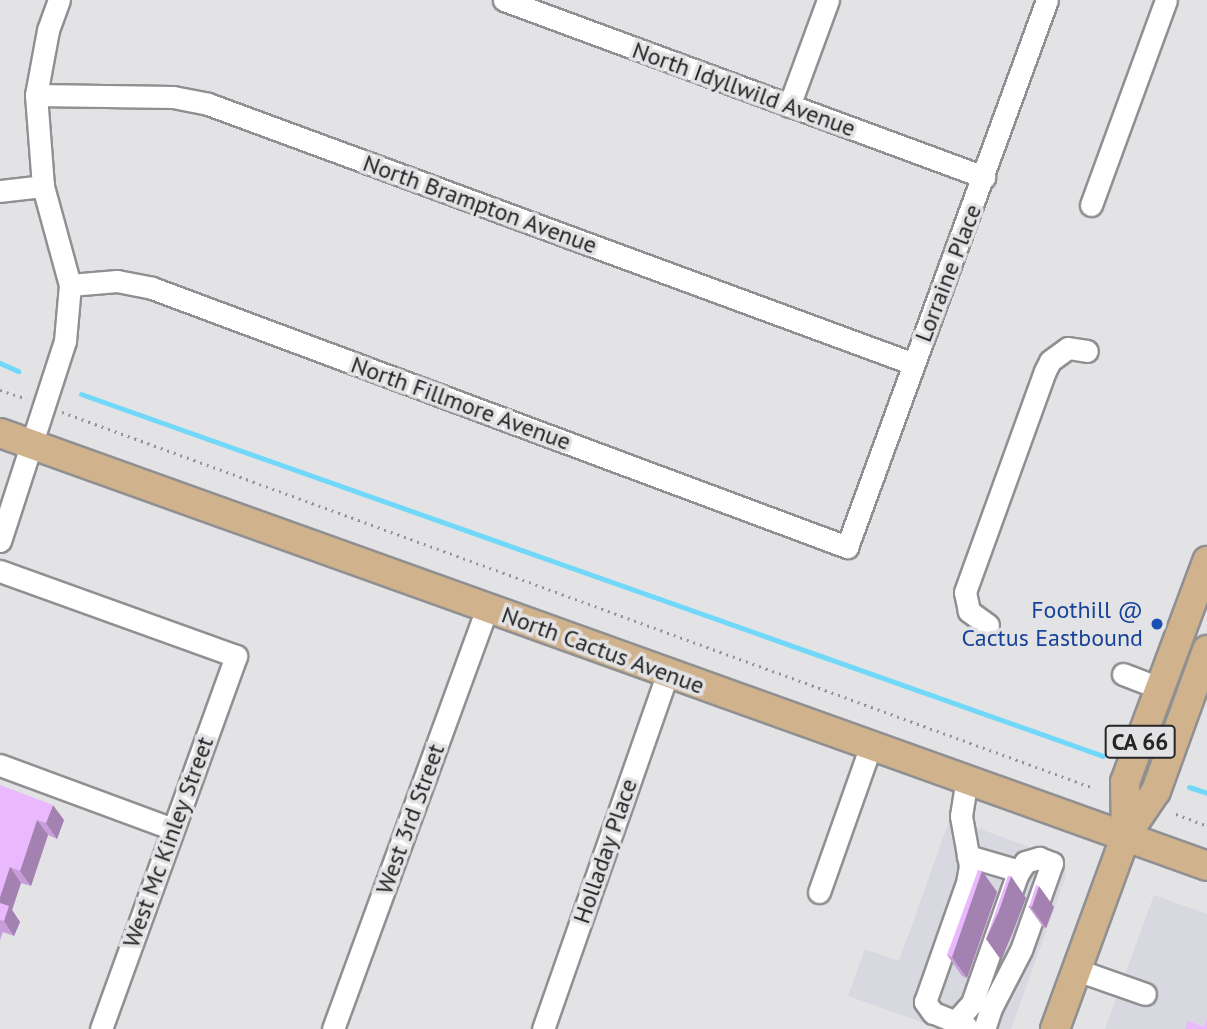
<!DOCTYPE html>
<html>
<head>
<meta charset="utf-8">
<style>
  body { margin:0 }
  #map { position:relative; width:1207px; height:1029px; overflow:hidden; background:#e3e3e5; font-family:"PT Sans",sans-serif }
  div>[style] { position:absolute }
  [style*='--x'] { left:calc(var(--x)*1px); top:calc(var(--y)*1px); width:calc(var(--w)*1px); rotate:calc(var(--a)*1deg) }
  .built>* { inset:0; background:#d8d8e1 }
  .stream>* { height:5px; margin:-2.5px; padding:0 2.5px; transform-origin:2.5px; border-radius:2.5px; background:#71d8fa }
  .path>* { height:2.5px; margin-top:-1.25px; transform-origin:0; background:repeating-linear-gradient(90deg,#949496 0 2px,transparent 0 7px) }
  .roads { filter:drop-shadow(2px 0 #909092) drop-shadow(-2px 0 #909092) drop-shadow(0 2px #909092) drop-shadow(0 -2px #909092) }
  .minor>* { height:21px; margin:-10.5px; padding:0 10.5px; transform-origin:10.5px; border-radius:10.5px; background:#fff }
  .major>* { height:28px; margin:-14px; padding:0 14px; transform-origin:14px; border-radius:14px; background:#d0b28c }
  .wall>* { inset:0; background:#c89eda }
  .shaded-wall>* { inset:0; background:#a381b1 }
  .building>* { inset:0; background:#e9b8fd; transform-origin:0 0 }
  .dots>* { width:19px; height:19px; translate:-50% -50%; box-sizing:border-box; border:4px solid #e3e3e5; border-radius:50% }
  span { translate:-50% -50%; white-space:nowrap; text-align:center; line-height:1.15; -webkit-text-stroke:7px #e3e3e5; paint-order:stroke }
  .shield-label span { padding:2px 5px; background:#e3e3e5; border:2px solid; border-radius:5px; -webkit-text-stroke-width:0 }
  .shield-label { font-size:23px; color:#252526; font-weight:700 }
  .street-label { font-size:24px; color:#252526 }
  .transit-label { font-size:24px; color:#164399 }
  .right { translate:-100% -50%; text-align:right }
</style>
</head>
<body>
<div id="map">
  <div class="built">
    <div style="clip-path:polygon(950px 818px,1063px 859px,1066px 876px,1011px 1029px,941px 1029px,848px 996px,865px 949px,899px 961px)"></div>
    <div style="clip-path:polygon(1154px 895px,1207px 914px,1207px 1029px,1105px 1029px)"></div>
  </div>
  <div class="stream">
    <div style="--x:0;--y:363;--w:20;--a:24"></div>
    <div style="--x:81;--y:394;--w:1084;--a:19.5"></div>
    <div style="--x:1189;--y:787;--w:19;--a:18"></div>
  </div>
  <div class="path">
    <div style="--x:0;--y:390;--w:28;--a:18"></div>
    <div style="--x:62;--y:412;--w:1098;--a:20.02"></div>
    <div style="--x:1176;--y:814;--w:33;--a:21"></div>
  </div>
  <div class="roads">
    <div class="minor">
      <div style="--x:504;--y:0;--w:512;--a:20.24"></div>
      <div style="--x:36;--y:95;--w:137;--a:0.8"></div>
      <div style="--x:173;--y:97;--w:36;--a:11"></div>
      <div style="--x:208;--y:104;--w:752;--a:20.22"></div>
      <div style="--x:789;--y:106;--w:113;--a:-69.8"></div>
      <div style="--x:0;--y:191;--w:43;--a:-6.6"></div>
      <div style="--x:1091;--y:205;--w:218;--a:-69.9"></div>
      <div style="--x:70;--y:285;--w:47;--a:-4.9"></div>
      <div style="--x:117;--y:281;--w:36;--a:11"></div>
      <div style="--x:152;--y:288;--w:742;--a:20.44"></div>
      <div style="--x:847;--y:547;--w:582;--a:-69.92"></div>
      <div style="--x:0;--y:541;--w:210;--a:-72"></div>
      <div style="--x:65;--y:341;--w:56;--a:-84.9"></div>
      <div style="--x:70;--y:285;--w:103;--a:-105.3"></div>
      <div style="--x:43;--y:186;--w:91;--a:-94.4"></div>
      <div style="--x:36;--y:95;--w:66;--a:-79.5"></div>
      <div style="--x:48;--y:30;--w:32;--a:-70"></div>
      <div style="--x:0;--y:571;--w:251;--a:19.8"></div>
      <div style="--x:236;--y:656;--w:397;--a:109.9"></div>
      <div style="--x:988;--y:625;--w:24;--a:-144"></div>
      <div style="--x:969;--y:611;--w:19;--a:-102"></div>
      <div style="--x:965;--y:592;--w:235;--a:-70.1"></div>
      <div style="--x:1045;--y:371;--w:11;--a:-63"></div>
      <div style="--x:1050;--y:361;--w:22;--a:-36"></div>
      <div style="--x:1068;--y:348;--w:19;--a:9"></div>
      <div style="--x:1123;--y:674;--w:40;--a:21"></div>
      <div style="--x:0;--y:765;--w:184;--a:20.3"></div>
      <div style="--x:968;--y:856;--w:53;--a:16.4"></div>
      <div style="--x:819;--y:892;--w:156;--a:-70.5"></div>
      <div style="--x:1077;--y:970;--w:72;--a:19.4"></div>
      <div style="--x:955;--y:1022;--w:25;--a:-48"></div>
      <div style="--x:972;--y:1003;--w:136;--a:-70.6"></div>
      <div style="--x:1017;--y:875;--w:15;--a:-58"></div>
      <div style="--x:1025;--y:862;--w:15;--a:-16"></div>
      <div style="--x:1039;--y:858;--w:14;--a:21"></div>
      <div style="--x:1052;--y:863;--w:92;--a:109.6"></div>
      <div style="--x:1021;--y:950;--w:65;--a:117.3"></div>
      <div style="--x:991;--y:1008;--w:22;--a:108"></div>
      <div style="--x:966;--y:1026;--w:35;--a:-158"></div>
      <div style="--x:933;--y:1013;--w:14;--a:-126"></div>
      <div style="--x:925;--y:1002;--w:126;--a:-70.6"></div>
      <div style="--x:967;--y:883;--w:17;--a:-80"></div>
      <div style="--x:970;--y:866;--w:51;--a:-100.2"></div>
      <div style="--x:961;--y:816;--w:38;--a:-81"></div>
      <div style="--x:333;--y:1029;--w:448;--a:-69.9"></div>
      <div style="--x:543;--y:1029;--w:377;--a:-70.7"></div>
    </div>
    <div class="major">
      <div style="--x:0;--y:433;--w:1282;--a:19.73"></div>
      <div style="--x:1126;--y:835;--w:53;--a:-91.1"></div>
      <div style="--x:1125;--y:782;--w:236;--a:-69.6"></div>
      <div style="--x:1055;--y:1029;--w:207;--a:-69.9"></div>
      <div style="--x:1126;--y:835;--w:53;--a:-55.7"></div>
      <div style="--x:1156;--y:791;--w:150;--a:-70.1"></div>
    </div>
  </div>
  <div class="wall">
    <div style="clip-path:polygon(0 785px,64px 820px,57px 839px,48px 835px,31px 886px,21px 883px,12px 910px,20px 922px,14px 936px,3px 932px,0 940px)"></div>
    <div style="clip-path:polygon(982px 871px,997px 892px,967px 978px,962px 976px,947px 955px)"></div>
    <div style="clip-path:polygon(1028px 906px,1054px 907px,1046px 928px,1043px 927px)"></div>
  </div>
  <div class="shaded-wall">
    <div style="clip-path:polygon(53px 805px,64px 820px,57px 839px,46px 823px)"></div>
    <div style="clip-path:polygon(37px 820px,48px 835px,31px 886px,20px 871px)"></div>
    <div style="clip-path:polygon(10px 867px,21px 883px,12px 910px,20px 922px,14px 936px,4px 921px,0 905px,0 897px)"></div>
    <div style="clip-path:polygon(982px 871px,997px 892px,967px 978px,952px 957px)"></div>
    <div style="clip-path:polygon(1011px 876px,1026px 898px,1013px 932px,1001px 960px,986px 939px)"></div>
    <div style="clip-path:polygon(1039px 886px,1054px 907px,1046px 928px,1031px 907px)"></div>
  </div>
  <div class="building">
    <div style="clip-path:polygon(0 785px,53px 805px,46px 823px,37px 820px,20px 871px,10px 867px,0 897px)"></div>
    <div style="clip-path:polygon(978px 870px,982px 871px,952px 957px,947px 955px)"></div>
    <div style="clip-path:polygon(1008px 876px,1011px 876px,999px 911px,986px 939px)"></div>
    <div style="left:1036px;top:885px;width:3px;height:22px;rotate:18deg"></div>
    <div style="clip-path:polygon(0 903px,9px 906px,4px 921px,0 920px)"></div>
    <div style="clip-path:polygon(1207px 1019px,1207px 1029px,1185px 1029px,1188px 1021px,1204px 1027px)"></div>
  </div>
  <div class="dots">
    <div style="left:1157px;top:624px;background:#1a4fb4"></div>
  </div>
  <div class="shield-label">
    <span style="left:1140px;top:742px">CA 66</span>
  </div>
  <div class="street-label">
    <span style="left:744px;top:89px;rotate:20deg">North Idyllwild Avenue</span>
    <span style="left:480px;top:204px;rotate:20deg">North Brampton Avenue</span>
    <span style="left:948px;top:273px;rotate:-69deg">Lorraine Place</span>
    <span style="left:461px;top:403px;rotate:20deg">North Fillmore Avenue</span>
    <span style="left:603px;top:650px;rotate:20deg">North Cactus Avenue</span>
    <span style="left:410px;top:819px;rotate:-70deg">West 3rd Street</span>
    <span style="left:168px;top:842px;rotate:-70deg">West Mc Kinley Street</span>
    <span style="left:605px;top:851px;rotate:-71deg">Holladay Place</span>
  </div>
  <div class="transit-label">
    <span class="right" style="left:1143px;top:624px">Foothill @<br>Cactus Eastbound</span>
  </div>
</div>
</body>
</html>
